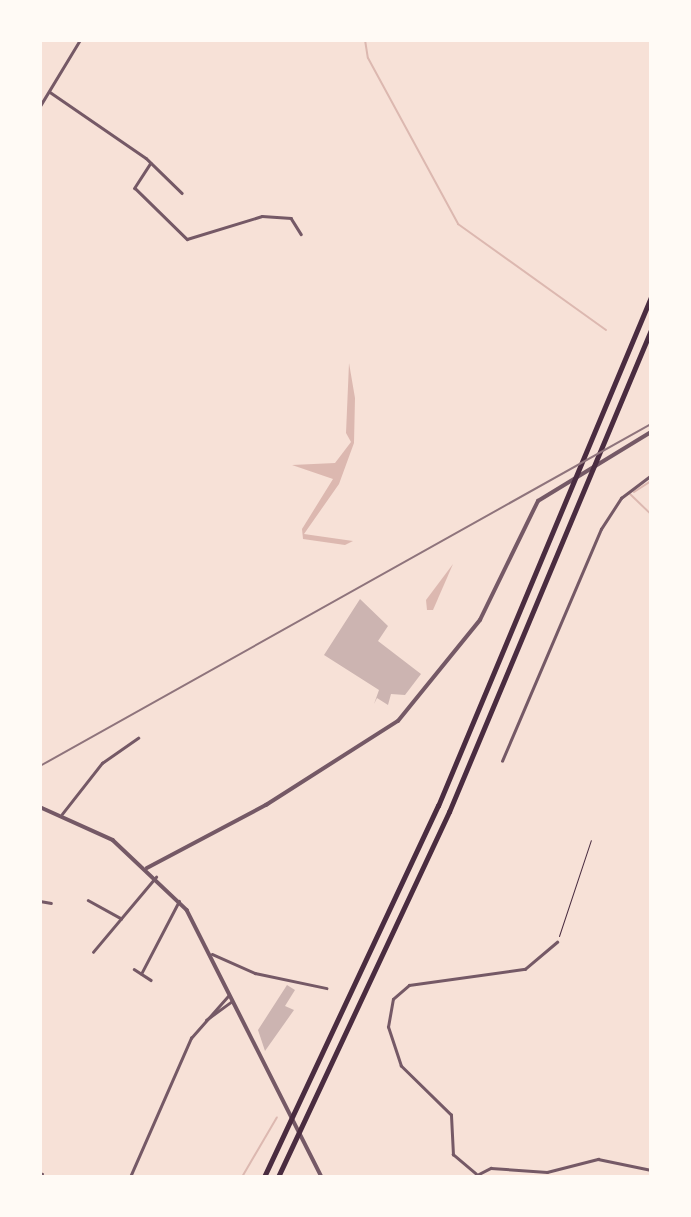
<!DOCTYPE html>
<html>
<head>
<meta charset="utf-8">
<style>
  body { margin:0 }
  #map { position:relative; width:691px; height:1217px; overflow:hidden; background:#f7e1d7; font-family:Mulish,sans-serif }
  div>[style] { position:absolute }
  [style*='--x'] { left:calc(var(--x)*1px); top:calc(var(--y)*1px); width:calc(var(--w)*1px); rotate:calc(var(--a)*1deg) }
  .water>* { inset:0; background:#dcb8b0 }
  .stream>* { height:2px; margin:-1px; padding:0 1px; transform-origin:1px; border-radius:1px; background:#dcb8b0 }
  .building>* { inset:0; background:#ccb4b1 }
  .path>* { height:1px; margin:-0.5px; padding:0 0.5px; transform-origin:0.5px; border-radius:0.5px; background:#4a2c40 }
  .minor>* { height:2.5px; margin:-1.25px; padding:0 1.25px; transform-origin:1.25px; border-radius:1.25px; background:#755966 }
  .tertiary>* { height:3.5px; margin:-1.75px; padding:0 1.75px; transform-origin:1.75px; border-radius:1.75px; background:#755966 }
  .motorway>* { height:4.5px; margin:-2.25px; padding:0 2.25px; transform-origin:2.25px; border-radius:2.25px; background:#4a2c40 }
  .rail>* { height:2px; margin:-1px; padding:0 1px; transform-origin:1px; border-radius:1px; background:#8f747c }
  span { translate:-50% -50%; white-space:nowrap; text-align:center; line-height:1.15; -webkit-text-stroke:7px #fffaf5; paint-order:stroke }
  .frame { position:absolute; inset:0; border:42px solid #fffaf5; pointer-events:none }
</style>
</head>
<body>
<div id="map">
  <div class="water">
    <div style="clip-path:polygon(349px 363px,355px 398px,354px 443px,339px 484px,304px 534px,353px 541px,345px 545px,303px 539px,302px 529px,333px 479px,292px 465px,335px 463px,351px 442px,346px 433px)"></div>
    <div style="clip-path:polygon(453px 564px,433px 610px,427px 610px,426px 600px)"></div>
  </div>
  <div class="stream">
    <div style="--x:365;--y:40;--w:18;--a:81"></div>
    <div style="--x:368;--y:58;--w:189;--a:61.5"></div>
    <div style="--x:458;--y:224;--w:182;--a:35.6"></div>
    <div style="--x:634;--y:492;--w:20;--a:-33"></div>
    <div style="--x:630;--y:494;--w:29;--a:44"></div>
    <div style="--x:40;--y:993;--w:3;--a:90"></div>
    <div style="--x:242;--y:1177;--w:69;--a:-59.7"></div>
  </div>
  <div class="building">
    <div style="clip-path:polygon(360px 599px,388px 626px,378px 641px,421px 674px,405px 695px,391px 694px,388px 705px,377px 698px,374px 704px,379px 690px,324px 655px)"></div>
    <div style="clip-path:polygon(287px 985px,295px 990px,285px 1006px,294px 1010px,265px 1051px,258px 1030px)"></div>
  </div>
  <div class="path">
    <div style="--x:559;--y:936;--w:101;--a:-71.6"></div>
  </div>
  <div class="minor">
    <div style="--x:50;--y:92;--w:116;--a:34.5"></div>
    <div style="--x:146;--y:158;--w:50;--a:44.2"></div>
    <div style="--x:40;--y:106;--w:77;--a:-58.8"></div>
    <div style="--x:151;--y:163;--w:30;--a:123"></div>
    <div style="--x:135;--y:188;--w:73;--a:44.4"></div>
    <div style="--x:187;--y:239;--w:78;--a:-17"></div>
    <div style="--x:262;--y:216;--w:29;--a:4"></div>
    <div style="--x:291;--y:218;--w:19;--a:58"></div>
    <div style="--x:502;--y:761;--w:252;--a:-66.9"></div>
    <div style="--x:601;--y:529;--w:37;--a:-57"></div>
    <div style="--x:621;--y:498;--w:38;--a:-37"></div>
    <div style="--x:62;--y:814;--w:65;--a:-51.9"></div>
    <div style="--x:102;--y:763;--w:44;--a:-34.8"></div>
    <div style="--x:88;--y:900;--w:38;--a:29"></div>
    <div style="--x:40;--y:901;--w:11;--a:10"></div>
    <div style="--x:93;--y:952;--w:98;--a:-50"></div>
    <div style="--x:212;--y:954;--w:47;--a:23.8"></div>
    <div style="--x:255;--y:973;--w:73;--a:11.9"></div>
    <div style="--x:134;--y:969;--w:20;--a:33"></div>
    <div style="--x:141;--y:974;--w:82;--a:-62.5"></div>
    <div style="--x:206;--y:1020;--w:32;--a:-36"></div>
    <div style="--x:476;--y:1174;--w:30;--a:-140"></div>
    <div style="--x:453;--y:1155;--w:40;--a:-92.9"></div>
    <div style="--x:451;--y:1115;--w:70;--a:-135.6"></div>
    <div style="--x:401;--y:1066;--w:41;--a:-108.4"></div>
    <div style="--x:388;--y:1027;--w:28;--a:-80"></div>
    <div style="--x:393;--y:999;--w:21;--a:-41"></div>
    <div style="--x:409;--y:985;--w:117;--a:-7.9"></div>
    <div style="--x:525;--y:969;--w:42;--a:-40.2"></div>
    <div style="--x:41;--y:1177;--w:3;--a:-72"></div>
    <div style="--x:130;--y:1177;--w:152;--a:-66.3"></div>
    <div style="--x:191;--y:1038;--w:57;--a:-48.5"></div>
    <div style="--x:473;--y:1177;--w:20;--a:-27"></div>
    <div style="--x:491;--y:1168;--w:56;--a:4.1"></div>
    <div style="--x:547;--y:1172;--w:53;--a:-14.3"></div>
    <div style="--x:598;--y:1159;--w:54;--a:11.7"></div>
  </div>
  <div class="tertiary">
    <div style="--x:40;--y:807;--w:80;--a:24.3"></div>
    <div style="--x:113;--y:840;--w:102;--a:43.4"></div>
    <div style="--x:187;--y:910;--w:299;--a:63.2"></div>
    <div style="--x:147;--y:868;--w:135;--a:-27.9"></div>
    <div style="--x:266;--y:805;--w:156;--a:-32.5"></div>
    <div style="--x:398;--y:721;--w:130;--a:-50.9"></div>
    <div style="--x:480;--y:620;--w:132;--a:-64"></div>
    <div style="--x:538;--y:501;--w:132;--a:-31.4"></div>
  </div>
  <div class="motorway">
    <div style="--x:264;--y:1177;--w:410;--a:-64.9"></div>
    <div style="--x:438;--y:806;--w:552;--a:-67.29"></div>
    <div style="--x:278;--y:1177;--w:403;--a:-64.9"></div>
    <div style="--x:449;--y:812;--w:523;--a:-67.26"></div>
  </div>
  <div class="rail">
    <div style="--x:40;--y:766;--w:700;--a:-29.24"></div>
  </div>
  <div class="frame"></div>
</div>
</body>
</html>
